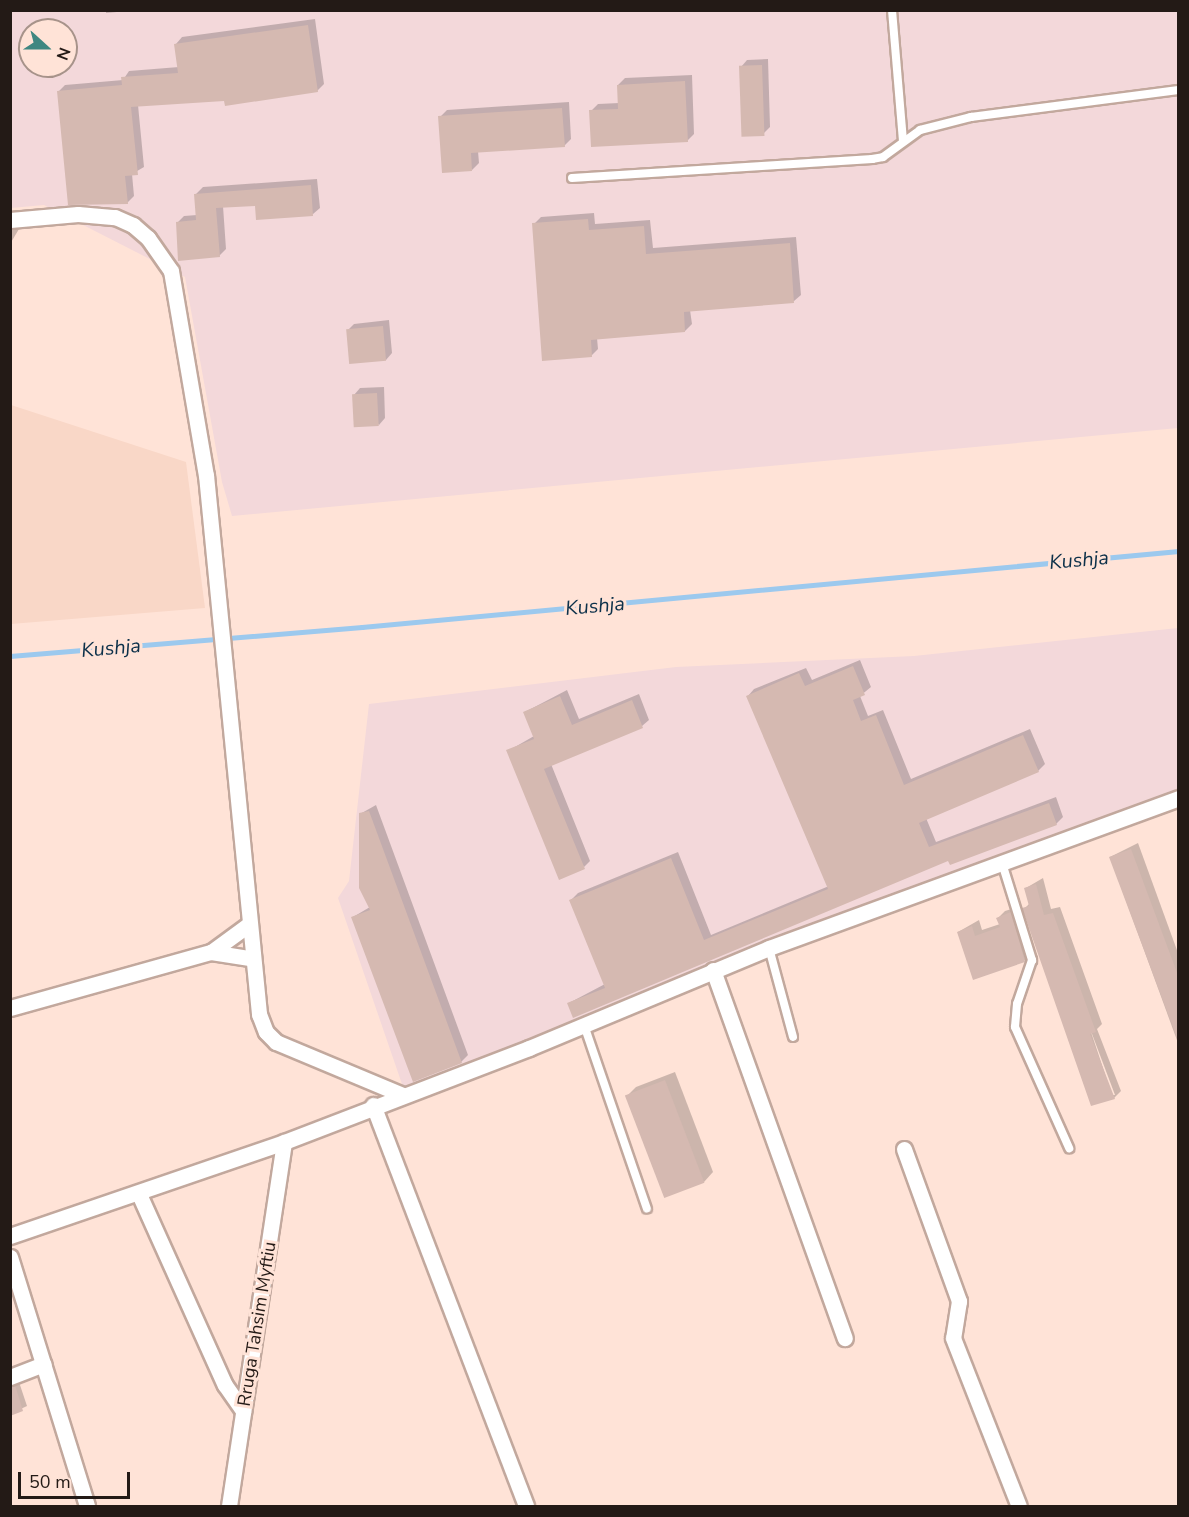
<!DOCTYPE html>
<html>
<head>
<meta charset="utf-8">
<style>
  body { margin:0 }
  #map { position:relative; width:1189px; height:1517px; overflow:hidden; background:#ffe3d7; font-family:"Nunito Sans",sans-serif }
  div>[style] { position:absolute }
  [style*='--x'] { left:calc(var(--x)*1px); top:calc(var(--y)*1px); width:calc(var(--w)*1px); rotate:calc(var(--a)*1deg) }
  .built>* { inset:0; background:#f9d7c7 }
  .industrial>* { inset:0; background:#f3d8da }
  .shadow>* { inset:0; background:#0003 }
  .stream>* { height:4.5px; margin:-2.25px; padding:0 2.25px; transform-origin:2.25px; border-radius:2.25px; background:#9cc9ee }
  .building>* { inset:0; background:#d5b9b1; transform-origin:0 0 }
  .roads { filter:drop-shadow(2px 0 #c2a89d) drop-shadow(-2px 0 #c2a89d) drop-shadow(0 2px #c2a89d) drop-shadow(0 -2px #c2a89d) }
  .service>* { height:8px; margin:-4px; padding:0 4px; transform-origin:4px; border-radius:4px; background:#fff }
  .minor>* { height:15px; margin:-7.5px; padding:0 7.5px; transform-origin:7.5px; border-radius:7.5px; background:#fff }
  span { translate:-50% -50%; white-space:nowrap; text-align:center; line-height:1.15; -webkit-text-stroke:6px #ffe3d7; paint-order:stroke }
  .street-label { font-size:18px; color:#231a16 }
  .water-label { font-size:20px; color:#0d314a; font-style:italic }
  .frame { position:absolute; inset:0; border:12px solid #231a16; pointer-events:none }
  .north { position:absolute; left:18px; top:18px; width:60px; height:60px; box-sizing:border-box; background:#ffe3d7; border:2px solid #a7938a; border-radius:50%; rotate:111deg; font-size:16px; font-weight:700; line-height:24px; text-align:center; color:#231a16 }
  .north::after { content:''; display:block; margin:auto; width:21px; height:27px; background:#3f8781; clip-path:polygon(50% 0,100% 100%,50% 72%,0 100%) }
  .scale { position:absolute; left:18px; top:1472px; width:112px; height:27px; box-sizing:border-box; border:3px solid #231a16; border-top:0; padding-left:8px; font-size:18px; line-height:21px; white-space:nowrap; color:#231a16; -webkit-text-stroke:4px #ffe3d7; paint-order:stroke }
</style>
</head>
<body>
<div id="map">
  <div class="built">
    <div style="clip-path:polygon(11px 405px,186px 462px,205px 608px,11px 624px)"></div>
  </div>
  <div class="industrial">
    <div style="clip-path:polygon(evenodd,11px 11px,1178px 11px,1178px 428px,232px 516px,222px 482px,185px 277px,44px 205px,11px 208px,11px 11px,30px 30px,66px 30px,66px 66px,30px 66px,30px 30px)"></div>
    <div style="clip-path:polygon(1178px 628px,1178px 794px,436px 1082px,403px 1087px,338px 898px,349px 881px,369px 704px,676px 667px,914px 656px)"></div>
  </div>
  <div class="shadow">
    <div style="clip-path:polygon(106px 10px,139px 10px,106px 13px)"></div>
    <div style="clip-path:polygon(315px 19px,324px 84px,317px 91px,138px 105px,144px 167px,132px 174px,134px 196px,127px 203px,58px 92px,65px 85px,123px 80px,129px 71px,179px 67px,176px 44px,182px 37px)"></div>
    <div style="clip-path:polygon(768px 59px,770px 127px,763px 134px,741px 67px,747px 60px)"></div>
    <div style="clip-path:polygon(692px 75px,694px 134px,687px 141px,591px 111px,598px 104px,619px 103px,618px 85px,625px 78px)"></div>
    <div style="clip-path:polygon(569px 102px,571px 139px,564px 146px,478px 151px,479px 163px,472px 170px,440px 117px,447px 110px)"></div>
    <div style="clip-path:polygon(317px 179px,320px 208px,313px 214px,256px 204px,223px 206px,226px 249px,219px 256px,177px 223px,184px 216px,197px 215px,196px 194px,203px 187px)"></div>
    <div style="clip-path:polygon(594px 213px,595px 224px,650px 220px,653px 248px,796px 237px,801px 295px,794px 301px,690px 310px,692px 324px,685px 331px,597px 338px,598px 349px,591px 356px,534px 224px,541px 217px)"></div>
    <div style="clip-path:polygon(19px 229px,10px 244px,10px 230px)"></div>
    <div style="clip-path:polygon(389px 320px,392px 353px,386px 360px,347px 331px,354px 324px)"></div>
    <div style="clip-path:polygon(384px 387px,385px 418px,379px 425px,354px 395px,360px 388px)"></div>
    <div style="clip-path:polygon(860px 660px,871px 687px,860px 696px,868px 716px,883px 710px,911px 779px,1030px 729px,1045px 764px,1038px 771px,926px 818px,936px 842px,1056px 797px,1063px 817px,1056px 824px,949px 859px,569px 1003px,605px 984px,571px 900px,578px 893px,678px 852px,711px 935px,829px 886px,748px 696px,754px 689px,806px 668px,812px 680px)"></div>
    <div style="clip-path:polygon(567px 690px,579px 719px,639px 694px,649px 720px,642px 726px,551px 764px,590px 861px,584px 867px,508px 751px,534px 736px,525px 712px)"></div>
    <div style="clip-path:polygon(376px 805px,468px 1055px,461px 1062px,353px 917px,370px 907px,360px 814px)"></div>
    <div style="clip-path:polygon(1138px 843px,1178px 953px,1178px 1043px,1110px 857px)"></div>
    <div style="clip-path:polygon(evenodd,1043px 878px,1051px 909px,1060px 907px,1102px 1024px,1097px 1029px,1121px 1091px,1114px 1098px,1092px 1104px,1024px 909px,1030px 903px,1026px 888px,1043px 878px,1089px 1026px,1115px 1095px,1112px 1095px,1089px 1026px)"></div>
    <div style="clip-path:polygon(1018px 907px,1031px 954px,1024px 961px,958px 932px,979px 920px,982px 930px,1000px 924px,998px 918px,1005px 911px)"></div>
    <div style="clip-path:polygon(675px 1072px,713px 1172px,704px 1182px,627px 1096px,636px 1087px)"></div>
    <div style="clip-path:polygon(19px 1382px,27px 1406px,10px 1414px,10px 1384px)"></div>
  </div>
  <div class="stream">
    <div style="--x:10;--y:656;--w:353;--a:-4.7"></div>
    <div style="--x:362;--y:627;--w:820;--a:-5.32"></div>
  </div>
  <div class="building">
    <div style="clip-path:polygon(308px 25px,318px 92px,225px 106px,224px 101px,131px 107px,138px 175px,125px 176px,128px 204px,68px 205px,57px 91px,122px 85px,121px 77px,178px 73px,174px 44px)"></div>
    <div style="left:762px;top:65px;width:71px;height:23px;rotate:88deg"></div>
    <div style="clip-path:polygon(685px 81px,688px 142px,591px 147px,589px 110px,618px 109px,617px 85px)"></div>
    <div style="clip-path:polygon(562px 108px,565px 147px,471px 153px,472px 171px,442px 173px,438px 116px)"></div>
    <div style="clip-path:polygon(311px 185px,313px 216px,256px 220px,255px 206px,216px 208px,220px 257px,178px 261px,176px 222px,196px 220px,194px 194px)"></div>
    <div style="clip-path:polygon(588px 219px,589px 230px,644px 226px,646px 254px,790px 243px,794px 303px,684px 312px,685px 332px,591px 340px,592px 357px,542px 361px,532px 223px)"></div>
    <div style="left:383px;top:326px;width:35px;height:37px;rotate:85deg"></div>
    <div style="left:377px;top:393px;width:33px;height:25px;rotate:87deg"></div>
    <div style="clip-path:polygon(853px 666px,865px 695px,853px 700px,861px 721px,876px 715px,904px 785px,1023px 735px,1039px 772px,919px 823px,929px 847px,1049px 803px,1057px 825px,950px 865px,948px 861px,573px 1018px,567px 1003px,605px 988px,569px 900px,671px 858px,704px 940px,828px 889px,746px 696px,799px 673px,805px 686px)"></div>
    <div style="clip-path:polygon(560px 696px,572px 725px,632px 700px,643px 728px,544px 769px,585px 869px,559px 880px,506px 750px,534px 739px,523px 712px)"></div>
    <div style="clip-path:polygon(369px 811px,462px 1063px,413px 1082px,351px 917px,370px 910px,359px 888px,359px 813px)"></div>
    <div style="clip-path:polygon(1131px 849px,1179px 978px,1179px 1043px,1109px 857px)"></div>
    <div style="clip-path:polygon(1036px 884px,1044px 915px,1053px 913px,1096px 1032px,1090px 1034px,1115px 1099px,1091px 1106px,1022px 908px,1029px 906px,1024px 888px)"></div>
    <div style="clip-path:polygon(1011px 912px,1025px 962px,973px 980px,957px 932px,972px 926px,975px 936px,1000px 927px,996px 918px)"></div>
    <div style="left:665px;top:1080px;width:110px;height:43px;rotate:69deg"></div>
    <div style="clip-path:polygon(15px 1385px,23px 1411px,10px 1416px,10px 1386px)"></div>
  </div>
  <div class="roads">
    <div class="service">
      <div style="--x:892;--y:10;--w:131;--a:85.2"></div>
      <div style="--x:572;--y:178;--w:301;--a:-3.6"></div>
      <div style="--x:872;--y:159;--w:11;--a:-10"></div>
      <div style="--x:883;--y:157;--w:46;--a:-36.1"></div>
      <div style="--x:920;--y:130;--w:53;--a:-14.3"></div>
      <div style="--x:971;--y:117;--w:209;--a:-7.4"></div>
      <div style="--x:1002;--y:863;--w:102;--a:72.8"></div>
      <div style="--x:1032;--y:960;--w:46;--a:108.8"></div>
      <div style="--x:1017;--y:1004;--w:23;--a:95"></div>
      <div style="--x:1015;--y:1027;--w:133;--a:65.9"></div>
      <div style="--x:769;--y:948;--w:92;--a:74.9"></div>
      <div style="--x:584;--y:1025;--w:194;--a:71.1"></div>
    </div>
    <div class="minor">
      <div style="--x:10;--y:220;--w:68;--a:-5"></div>
      <div style="--x:78;--y:214;--w:37;--a:5"></div>
      <div style="--x:115;--y:217;--w:20;--a:24"></div>
      <div style="--x:133;--y:225;--w:20;--a:41"></div>
      <div style="--x:148;--y:238;--w:40;--a:55.1"></div>
      <div style="--x:171;--y:271;--w:207;--a:80.3"></div>
      <div style="--x:206;--y:475;--w:542;--a:84.38"></div>
      <div style="--x:259;--y:1014;--w:19;--a:69"></div>
      <div style="--x:266;--y:1032;--w:14;--a:45"></div>
      <div style="--x:276;--y:1042;--w:138;--a:22.7"></div>
      <div style="--x:211;--y:952;--w:46;--a:-36.1"></div>
      <div style="--x:713;--y:970;--w:391;--a:70.3"></div>
      <div style="--x:10;--y:1008;--w:209;--a:-15.6"></div>
      <div style="--x:211;--y:952;--w:39;--a:9"></div>
      <div style="--x:373;--y:1105;--w:429;--a:69.1"></div>
      <div style="--x:904;--y:1149;--w:162;--a:70.1"></div>
      <div style="--x:959;--y:1301;--w:37;--a:99"></div>
      <div style="--x:953;--y:1338;--w:180;--a:68.6"></div>
      <div style="--x:139;--y:1194;--w:209;--a:65.8"></div>
      <div style="--x:225;--y:1385;--w:32;--a:55"></div>
      <div style="--x:10;--y:1236;--w:290;--a:-18.9"></div>
      <div style="--x:284;--y:1142;--w:262;--a:-21"></div>
      <div style="--x:529;--y:1048;--w:260;--a:-22.6"></div>
      <div style="--x:769;--y:948;--w:436;--a:-20.1"></div>
      <div style="--x:10;--y:1257;--w:261;--a:72.8"></div>
      <div style="--x:10;--y:1377;--w:36;--a:-21"></div>
      <div style="--x:229;--y:1506;--w:368;--a:-81.4"></div>
    </div>
  </div>
  <div class="street-label">
    <span style="left:257px;top:1324px;rotate:-81deg">Rruga Tahsim Myftiu</span>
  </div>
  <div class="water-label">
    <span style="left:1079px;top:560px;rotate:-5deg">Kushja</span>
    <span style="left:595px;top:606px;rotate:-5deg">Kushja</span>
    <span style="left:111px;top:648px;rotate:-5deg">Kushja</span>
  </div>
  <div class="frame"></div>
  <div class="north">N</div>
  <div class="scale">50 m</div>
</div>
</body>
</html>
